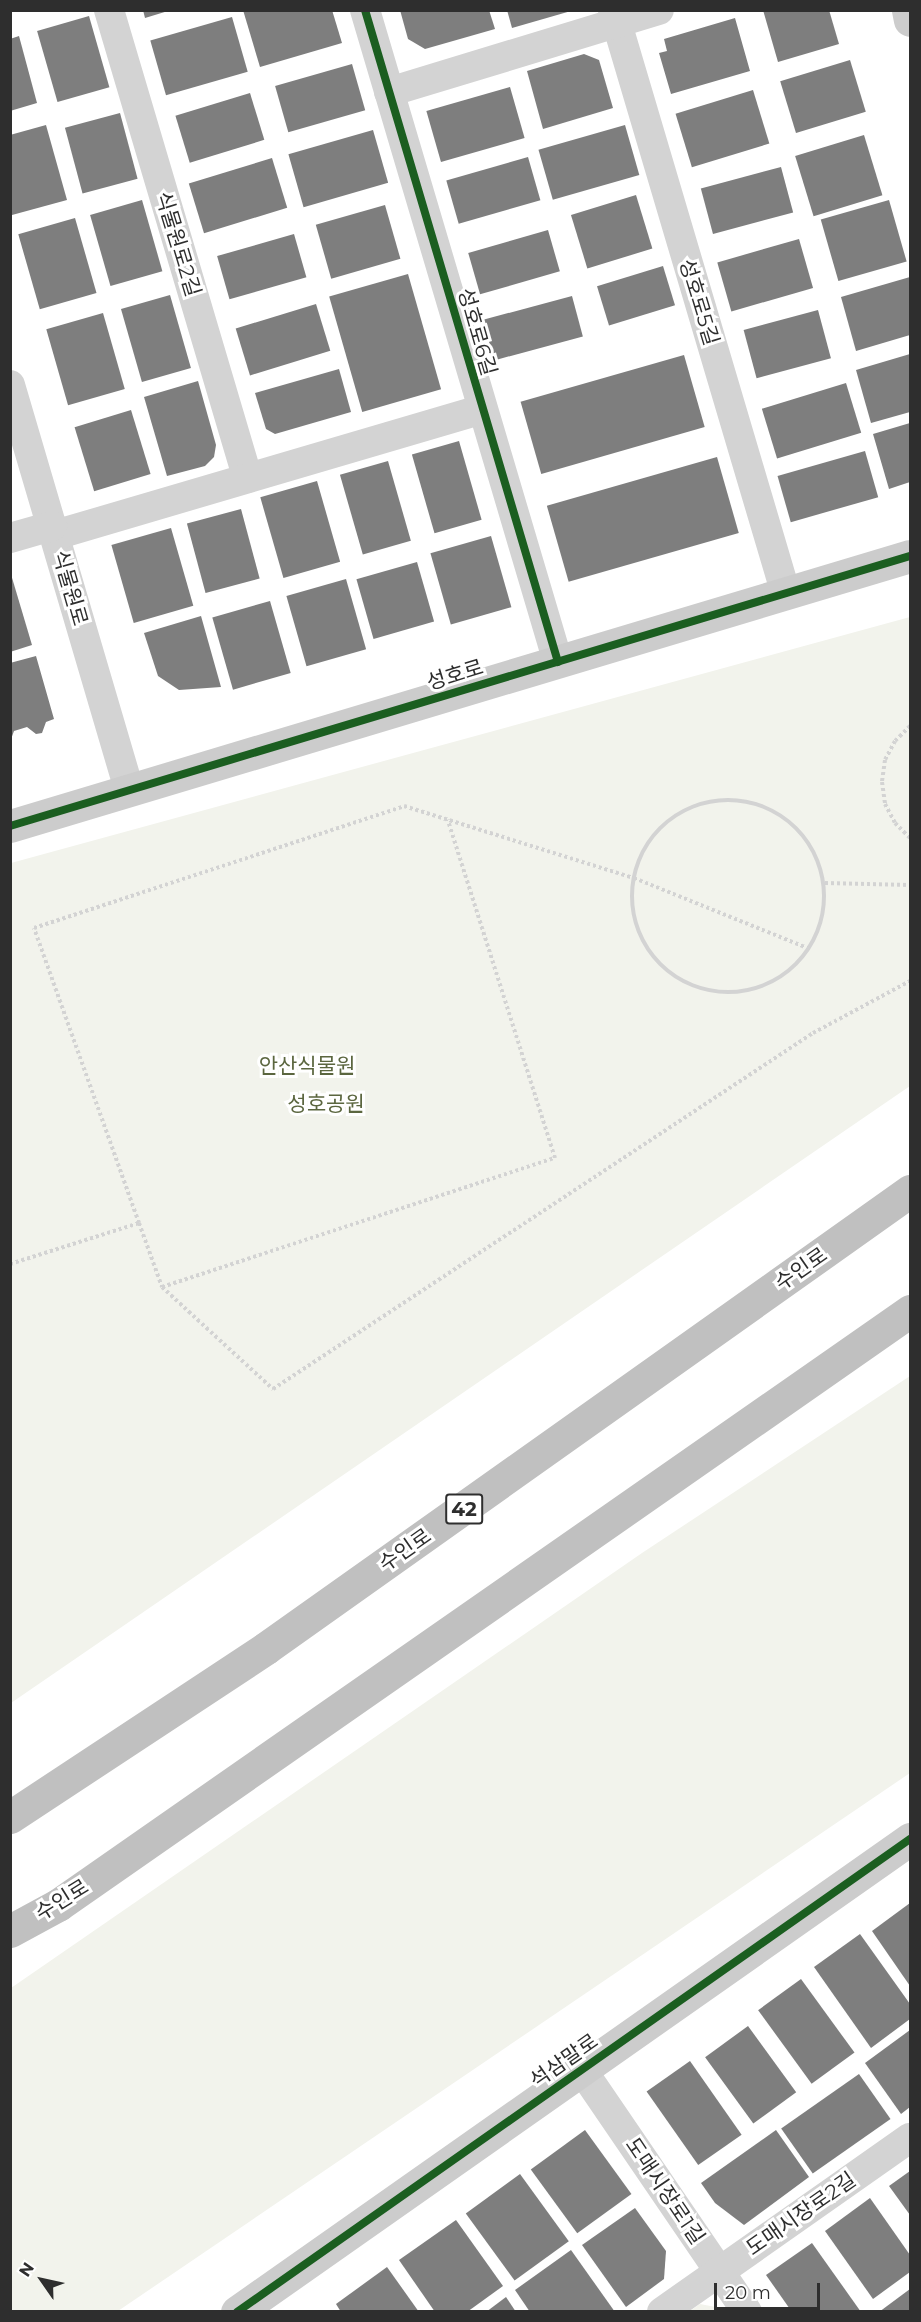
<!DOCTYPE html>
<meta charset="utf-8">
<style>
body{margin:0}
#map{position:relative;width:921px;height:2322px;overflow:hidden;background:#fff;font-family:Montserrat,"Noto Sans KR",sans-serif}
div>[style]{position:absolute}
.green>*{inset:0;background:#f2f3ec}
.building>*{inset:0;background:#7e7e7e;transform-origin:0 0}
.path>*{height:4px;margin-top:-2px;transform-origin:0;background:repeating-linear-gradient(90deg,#d3d3d3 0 3px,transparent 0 6px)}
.path>.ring{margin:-2px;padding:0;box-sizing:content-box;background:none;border:4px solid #d3d3d3;border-radius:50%}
.street>*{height:30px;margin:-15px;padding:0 15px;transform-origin:15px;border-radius:15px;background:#d3d3d3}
.secondary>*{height:33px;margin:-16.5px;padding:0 16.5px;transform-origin:16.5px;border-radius:16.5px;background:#ccc}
.highway>*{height:33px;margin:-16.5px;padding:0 16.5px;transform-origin:16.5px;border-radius:16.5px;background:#c0c0c0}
.cycleway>*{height:8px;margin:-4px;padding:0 4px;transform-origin:4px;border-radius:4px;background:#1b5e20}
span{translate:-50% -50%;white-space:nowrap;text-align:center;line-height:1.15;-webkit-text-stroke:6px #fff;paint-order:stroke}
.shield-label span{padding:2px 4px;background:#fff;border:2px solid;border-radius:4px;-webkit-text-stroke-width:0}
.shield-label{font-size:20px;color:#2e2e2e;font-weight:700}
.street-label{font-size:21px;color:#2e2e2e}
.park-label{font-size:21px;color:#5b663f}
.frame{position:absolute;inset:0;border:12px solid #2e2e2e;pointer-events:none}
.north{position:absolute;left:12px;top:2250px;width:60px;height:60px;-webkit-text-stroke:4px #fff;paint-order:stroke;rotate:304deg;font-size:16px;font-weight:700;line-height:24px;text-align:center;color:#2e2e2e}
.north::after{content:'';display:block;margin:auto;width:21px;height:27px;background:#2e2e2e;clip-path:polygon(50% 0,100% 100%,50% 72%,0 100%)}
.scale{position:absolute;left:714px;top:2283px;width:106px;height:27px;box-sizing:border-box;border:3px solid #2e2e2e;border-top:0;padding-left:8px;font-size:18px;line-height:21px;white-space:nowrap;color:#2e2e2e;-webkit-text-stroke:4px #fff;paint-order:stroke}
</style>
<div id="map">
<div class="green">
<div style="clip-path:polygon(910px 617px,910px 1086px,11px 1703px,11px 863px)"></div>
<div style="clip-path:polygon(910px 1376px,910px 1773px,118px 2311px,11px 2311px,11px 1988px,642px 1553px)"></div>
<div style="clip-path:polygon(700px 2304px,726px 2309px,728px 2311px,690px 2311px)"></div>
</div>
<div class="building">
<div style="clip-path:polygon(143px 10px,167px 10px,168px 11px,145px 18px)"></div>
<div style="clip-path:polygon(243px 10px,332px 10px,342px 43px,260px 67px)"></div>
<div style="clip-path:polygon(400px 10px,489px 10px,495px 29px,425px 49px,408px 39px)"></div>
<div style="clip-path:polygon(507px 10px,570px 10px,571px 11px,512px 28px)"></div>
<div style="clip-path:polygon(763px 10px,829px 10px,839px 44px,778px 62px)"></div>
<div style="left:89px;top:16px;width:74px;height:54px;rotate:74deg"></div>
<div style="left:232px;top:17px;width:57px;height:85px;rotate:74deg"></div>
<div style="clip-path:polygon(735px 18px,750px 71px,671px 94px,659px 53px,667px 51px,664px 39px)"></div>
<div style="clip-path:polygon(19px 36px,37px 103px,10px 111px,10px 39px)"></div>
<div style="clip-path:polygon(584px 54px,599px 60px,613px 108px,543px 129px,527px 71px)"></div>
<div style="left:850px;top:60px;width:54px;height:73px;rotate:73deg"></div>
<div style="left:352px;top:64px;width:48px;height:80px;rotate:74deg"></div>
<div style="left:510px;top:87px;width:53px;height:87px;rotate:74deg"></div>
<div style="left:753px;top:90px;width:56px;height:81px;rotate:73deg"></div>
<div style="left:250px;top:93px;width:49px;height:78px;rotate:73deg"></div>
<div style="left:120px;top:113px;width:68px;height:57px;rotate:75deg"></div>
<div style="clip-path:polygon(46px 125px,67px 200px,12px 215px,10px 135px)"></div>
<div style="left:625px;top:125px;width:52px;height:90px;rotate:74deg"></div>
<div style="left:373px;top:130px;width:55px;height:88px;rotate:74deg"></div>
<div style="left:864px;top:135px;width:63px;height:72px;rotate:73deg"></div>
<div style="left:528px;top:157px;width:45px;height:85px;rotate:74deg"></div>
<div style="left:272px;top:158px;width:52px;height:87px;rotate:73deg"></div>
<div style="left:781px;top:167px;width:47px;height:83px;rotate:75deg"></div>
<div style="left:636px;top:195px;width:56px;height:68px;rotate:73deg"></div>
<div style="left:142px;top:200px;width:74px;height:54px;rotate:74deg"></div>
<div style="left:889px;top:200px;width:64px;height:71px;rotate:74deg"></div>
<div style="left:385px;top:205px;width:56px;height:72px;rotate:74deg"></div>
<div style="left:75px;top:218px;width:78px;height:59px;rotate:74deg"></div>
<div style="left:548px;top:230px;width:43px;height:83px;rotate:74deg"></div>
<div style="left:294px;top:234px;width:45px;height:80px;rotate:74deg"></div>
<div style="left:799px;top:239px;width:51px;height:85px;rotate:74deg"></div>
<div style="left:663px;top:266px;width:41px;height:69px;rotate:73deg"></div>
<div style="left:408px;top:274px;width:120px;height:82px;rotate:74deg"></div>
<div style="clip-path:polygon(910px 277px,910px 335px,856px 351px,841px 297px)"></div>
<div style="left:170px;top:295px;width:76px;height:51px;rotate:74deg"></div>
<div style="left:572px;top:296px;width:42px;height:92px;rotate:75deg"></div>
<div style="left:316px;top:304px;width:49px;height:84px;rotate:73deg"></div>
<div style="left:818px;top:310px;width:50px;height:77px;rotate:75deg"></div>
<div style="left:103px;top:313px;width:79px;height:59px;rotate:74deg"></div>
<div style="clip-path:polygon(910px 354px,910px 412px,871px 423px,856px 370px)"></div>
<div style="left:684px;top:355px;width:75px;height:170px;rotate:74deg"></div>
<div style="clip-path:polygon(339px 369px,351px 412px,275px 434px,266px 429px,255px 393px)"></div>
<div style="clip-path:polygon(198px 381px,216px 445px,214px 457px,205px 466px,167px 476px,144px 397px)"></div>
<div style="left:846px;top:383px;width:52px;height:88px;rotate:73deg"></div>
<div style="left:131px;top:410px;width:67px;height:59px;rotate:73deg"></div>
<div style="clip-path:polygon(910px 423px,910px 482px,889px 489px,873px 434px)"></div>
<div style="left:459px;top:441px;width:82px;height:49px;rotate:74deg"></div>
<div style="left:865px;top:451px;width:48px;height:91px;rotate:74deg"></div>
<div style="left:717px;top:457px;width:79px;height:177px;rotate:74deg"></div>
<div style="left:388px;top:461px;width:83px;height:50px;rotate:74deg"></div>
<div style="left:317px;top:481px;width:84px;height:59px;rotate:74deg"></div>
<div style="left:241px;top:509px;width:72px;height:56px;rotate:75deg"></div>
<div style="left:171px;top:528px;width:81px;height:62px;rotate:74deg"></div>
<div style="left:491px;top:536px;width:74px;height:63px;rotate:74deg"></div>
<div style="left:417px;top:562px;width:62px;height:63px;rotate:74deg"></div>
<div style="clip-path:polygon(10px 571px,32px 645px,10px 652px)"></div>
<div style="left:346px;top:579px;width:73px;height:62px;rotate:74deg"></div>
<div style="left:270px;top:601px;width:75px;height:60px;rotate:74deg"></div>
<div style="clip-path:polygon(201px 616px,221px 687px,179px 690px,158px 676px,144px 633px)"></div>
<div style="clip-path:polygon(36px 656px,54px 719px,46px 722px,42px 733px,36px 734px,27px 727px,14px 731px,10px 742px,10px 663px)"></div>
<div style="clip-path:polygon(910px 1903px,910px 1986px,872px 1931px)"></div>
<div style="clip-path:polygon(860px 1934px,910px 2004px,910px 2019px,871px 2048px,814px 1967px)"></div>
<div style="left:801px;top:1979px;width:91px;height:53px;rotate:54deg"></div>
<div style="left:748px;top:2026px;width:82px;height:53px;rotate:54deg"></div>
<div style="clip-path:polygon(910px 2030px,910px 2107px,901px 2114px,865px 2063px)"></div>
<div style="left:690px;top:2061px;width:90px;height:53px;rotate:55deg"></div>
<div style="left:859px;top:2074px;width:55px;height:95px;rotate:55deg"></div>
<div style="left:585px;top:2130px;width:79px;height:67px;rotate:54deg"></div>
<div style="clip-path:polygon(776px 2130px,809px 2177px,744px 2225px,715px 2203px,701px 2183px)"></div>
<div style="clip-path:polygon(910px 2171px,910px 2215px,889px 2186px)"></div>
<div style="left:520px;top:2174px;width:83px;height:67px;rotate:54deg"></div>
<div style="clip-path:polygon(870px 2198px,910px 2255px,910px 2272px,873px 2299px,825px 2231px)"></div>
<div style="clip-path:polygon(635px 2208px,666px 2251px,664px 2279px,626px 2307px,582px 2245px)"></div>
<div style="clip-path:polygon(456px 2220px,503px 2286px,467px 2312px,435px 2312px,399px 2260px)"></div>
<div style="clip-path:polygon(812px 2243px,861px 2312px,792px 2312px,766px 2275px)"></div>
<div style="clip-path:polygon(571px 2250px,615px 2312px,530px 2312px,515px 2290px)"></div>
<div style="clip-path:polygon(387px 2267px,419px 2312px,341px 2312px,336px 2304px)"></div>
<div style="clip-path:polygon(910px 2289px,910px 2312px,879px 2312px)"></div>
<div style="clip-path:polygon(506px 2297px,516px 2312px,486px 2312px)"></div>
</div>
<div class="path">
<div style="left:910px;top:726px;width:21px;rotate:135deg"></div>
<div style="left:895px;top:741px;width:21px;rotate:118deg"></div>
<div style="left:885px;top:760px;width:22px;rotate:98deg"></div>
<div style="left:882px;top:782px;width:22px;rotate:82deg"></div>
<div style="left:885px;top:804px;width:21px;rotate:62deg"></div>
<div style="left:895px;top:823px;width:21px;rotate:45deg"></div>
<div class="ring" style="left:632px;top:800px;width:188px;height:188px"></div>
<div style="left:825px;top:883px;width:85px;rotate:1.3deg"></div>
<div style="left:139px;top:1223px;width:68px;rotate:70.2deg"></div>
<div style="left:162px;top:1287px;width:414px;rotate:-18.2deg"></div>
<div style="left:555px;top:1158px;width:355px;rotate:-107.6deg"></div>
<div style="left:10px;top:1264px;width:135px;rotate:-17.6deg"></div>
<div style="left:139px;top:1223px;width:313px;rotate:-109.6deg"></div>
<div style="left:34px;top:928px;width:390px;rotate:-18.2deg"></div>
<div style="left:404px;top:806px;width:241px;rotate:17.4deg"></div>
<div style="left:634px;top:878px;width:190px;rotate:22deg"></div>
<div style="left:162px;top:1287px;width:151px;rotate:42.6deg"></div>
<div style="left:273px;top:1389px;width:647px;rotate:-33.4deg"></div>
<div style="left:813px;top:1033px;width:110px;rotate:-28.2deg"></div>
</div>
<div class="street">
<div style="left:109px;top:10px;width:488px;rotate:73.5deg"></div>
<div style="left:365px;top:10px;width:680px;rotate:73.51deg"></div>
<div style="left:613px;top:10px;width:609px;rotate:73.5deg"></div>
<div style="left:389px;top:92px;width:282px;rotate:-16.9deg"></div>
<div style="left:10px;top:385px;width:422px;rotate:73.6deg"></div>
<div style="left:55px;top:535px;width:444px;rotate:-16.4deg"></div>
<div style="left:10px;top:538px;width:44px;rotate:-15.9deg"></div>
<div style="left:582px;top:2070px;width:293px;rotate:55.7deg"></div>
<div style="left:662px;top:2312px;width:303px;rotate:-35.1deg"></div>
</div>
<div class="secondary">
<div style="left:908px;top:10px;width:10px;rotate:79deg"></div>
<div style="left:10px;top:826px;width:940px;rotate:-16.7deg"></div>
<div style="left:237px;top:2312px;width:823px;rotate:-35.1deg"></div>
</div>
<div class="highway">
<div style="left:10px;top:1817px;width:307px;rotate:-33.4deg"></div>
<div style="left:266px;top:1648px;width:790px;rotate:-35.36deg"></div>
<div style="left:10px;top:1931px;width:55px;rotate:-28.4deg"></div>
<div style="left:58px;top:1905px;width:1039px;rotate:-34.88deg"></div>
</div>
<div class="cycleway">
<div style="left:365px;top:10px;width:680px;rotate:73.51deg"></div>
<div style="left:10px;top:826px;width:940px;rotate:-16.7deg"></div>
<div style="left:237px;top:2312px;width:823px;rotate:-35.1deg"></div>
</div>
<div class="shield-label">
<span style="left:464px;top:1509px">42</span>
</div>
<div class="street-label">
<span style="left:178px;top:244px;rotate:73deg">식물원로2길</span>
<span style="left:699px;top:302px;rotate:73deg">성호로5길</span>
<span style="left:477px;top:332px;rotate:74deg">성호로6길</span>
<span style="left:70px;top:588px;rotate:74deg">식물원로</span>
<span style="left:455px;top:675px;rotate:-17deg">성호로</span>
<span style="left:801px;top:1269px;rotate:-35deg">수인로</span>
<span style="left:405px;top:1550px;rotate:-35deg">수인로</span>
<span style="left:62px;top:1900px;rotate:-32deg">수인로</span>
<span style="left:564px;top:2061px;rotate:-35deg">석삼말로</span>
<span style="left:665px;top:2191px;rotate:56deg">도매시장로1길</span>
<span style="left:801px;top:2214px;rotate:-35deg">도매시장로2길</span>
</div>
<div class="park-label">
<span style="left:307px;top:1066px">안산식물원</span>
<span style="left:326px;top:1104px">성호공원</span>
</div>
<div class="frame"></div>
<div class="north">N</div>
<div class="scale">20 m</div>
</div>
